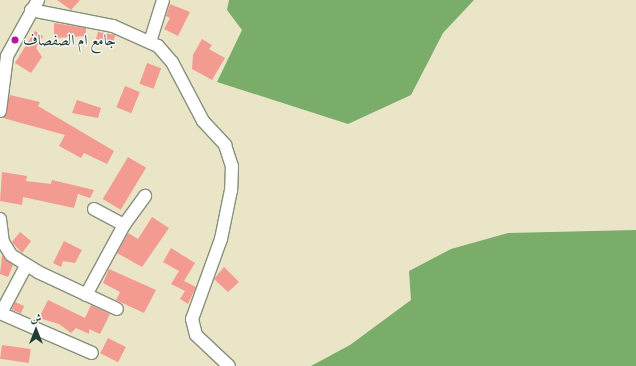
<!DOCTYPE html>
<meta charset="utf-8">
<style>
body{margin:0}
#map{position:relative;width:636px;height:366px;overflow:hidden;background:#ebe5c8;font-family:"EB Garamond",Amiri,serif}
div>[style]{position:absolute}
.forest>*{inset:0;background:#79ad69}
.building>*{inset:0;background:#f39a91;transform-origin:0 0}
.roads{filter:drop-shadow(1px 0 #85917e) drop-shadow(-1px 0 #85917e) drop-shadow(0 1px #85917e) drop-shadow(0 -1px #85917e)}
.street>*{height:12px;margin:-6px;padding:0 6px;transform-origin:6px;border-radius:6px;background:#fff}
.dots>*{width:11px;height:11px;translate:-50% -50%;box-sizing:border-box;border:2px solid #f6f6f2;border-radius:50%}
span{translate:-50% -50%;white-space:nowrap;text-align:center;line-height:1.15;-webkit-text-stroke:3px #f6f6f2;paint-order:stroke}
.poi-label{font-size:15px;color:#1f3d34}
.left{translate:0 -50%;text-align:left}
.north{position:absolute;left:16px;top:310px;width:40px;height:40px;-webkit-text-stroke:3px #f6f6f2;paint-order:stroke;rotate:0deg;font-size:11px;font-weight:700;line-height:16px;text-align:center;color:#1f3d34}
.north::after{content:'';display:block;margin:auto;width:14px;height:18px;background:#1f3d34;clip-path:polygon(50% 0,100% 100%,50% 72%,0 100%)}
</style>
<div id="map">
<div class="forest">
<div style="clip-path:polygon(229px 0,474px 0,443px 33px,411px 95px,348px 124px,217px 82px,242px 30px,227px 10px)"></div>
<div style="clip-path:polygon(636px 230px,636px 366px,311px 366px,350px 345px,411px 300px,409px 271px,451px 249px,508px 233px)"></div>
</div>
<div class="building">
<div style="clip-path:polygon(57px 0,80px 0,71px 10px)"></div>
<div style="clip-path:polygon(170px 4px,190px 12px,178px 36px,164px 29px,170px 18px,166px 16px)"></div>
<div style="clip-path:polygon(54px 23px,86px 28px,86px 36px,54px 38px)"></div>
<div style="clip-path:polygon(35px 31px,43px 36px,36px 48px,42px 57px,31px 73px,15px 63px)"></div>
<div style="clip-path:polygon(98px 32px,115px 35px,113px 44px,96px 39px)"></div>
<div style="clip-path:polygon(202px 39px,212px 45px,209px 49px,225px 58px,212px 80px,192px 69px,193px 55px)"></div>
<div style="left:147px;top:63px;width:15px;height:22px;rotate:20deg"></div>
<div style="left:125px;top:86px;width:16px;height:23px;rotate:22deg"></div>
<div style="clip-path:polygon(10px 95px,40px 102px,38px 106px,114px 151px,107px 164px,84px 153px,81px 158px,59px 146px,65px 135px,3px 118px)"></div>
<div style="clip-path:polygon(77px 100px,101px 108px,98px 118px,72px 113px)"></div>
<div style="left:128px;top:157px;width:21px;height:49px;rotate:31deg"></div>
<div style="clip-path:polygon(2px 172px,27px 176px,26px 181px,51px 184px,52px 180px,94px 190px,90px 198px,78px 194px,74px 208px,23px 197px,22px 205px,0 201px)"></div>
<div style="clip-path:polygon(152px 217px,169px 228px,142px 267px,117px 253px,128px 233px,138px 239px)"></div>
<div style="clip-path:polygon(20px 232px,31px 241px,22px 253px,12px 242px)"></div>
<div style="clip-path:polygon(64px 241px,82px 250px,75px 263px,63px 261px,61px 267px,53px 263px)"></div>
<div style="clip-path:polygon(171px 248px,195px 263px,184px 281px,196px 287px,188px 304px,180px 299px,185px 291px,171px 284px,179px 271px,163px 262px)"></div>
<div style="clip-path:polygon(2px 255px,13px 265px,8px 277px,0 274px)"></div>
<div style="clip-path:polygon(224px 267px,239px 282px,228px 292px,214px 279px)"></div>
<div style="clip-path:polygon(109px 269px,156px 290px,144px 313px,116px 300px,120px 292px,103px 283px)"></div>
<div style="clip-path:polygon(48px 300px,85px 318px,91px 305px,110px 314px,100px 334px,89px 329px,89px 334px,76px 328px,71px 333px,59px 324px,39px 318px)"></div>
<div style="left:15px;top:302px;width:10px;height:8px;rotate:24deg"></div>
<div style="left:108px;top:338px;width:20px;height:17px;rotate:27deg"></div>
<div style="left:2px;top:345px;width:29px;height:14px;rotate:8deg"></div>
</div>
<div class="roads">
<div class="street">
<div style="left:31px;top:10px;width:84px;rotate:11deg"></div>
<div style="left:113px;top:26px;width:49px;rotate:24deg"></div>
<div style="left:158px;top:46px;width:21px;rotate:49deg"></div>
<div style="left:172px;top:62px;width:67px;rotate:62.3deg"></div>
<div style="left:203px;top:121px;width:33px;rotate:47deg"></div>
<div style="left:225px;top:145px;width:22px;rotate:72deg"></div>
<div style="left:232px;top:166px;width:24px;rotate:92deg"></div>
<div style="left:231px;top:190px;width:50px;rotate:101.5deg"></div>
<div style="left:221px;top:239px;width:85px;rotate:109.9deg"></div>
<div style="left:192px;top:319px;width:16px;rotate:76deg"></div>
<div style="left:196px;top:335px;width:45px;rotate:43.2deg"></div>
<div style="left:150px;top:42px;width:44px;rotate:-72.8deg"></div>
<div style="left:0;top:111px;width:55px;rotate:-82.7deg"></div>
<div style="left:7px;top:56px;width:64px;rotate:-61deg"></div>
<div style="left:94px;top:209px;width:34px;rotate:28deg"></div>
<div style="left:0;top:219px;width:23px;rotate:83deg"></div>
<div style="left:3px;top:242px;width:15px;rotate:58deg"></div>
<div style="left:11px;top:255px;width:32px;rotate:32deg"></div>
<div style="left:38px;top:272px;width:87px;rotate:25.1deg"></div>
<div style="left:86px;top:295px;width:80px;rotate:-61.5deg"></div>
<div style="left:124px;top:225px;width:36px;rotate:-54deg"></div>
<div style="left:0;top:313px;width:100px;rotate:23.5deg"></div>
<div style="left:1px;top:313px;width:53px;rotate:-62deg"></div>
</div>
</div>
<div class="dots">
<div style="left:15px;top:40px;background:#b5179e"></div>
</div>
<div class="poi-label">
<span class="left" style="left:23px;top:40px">جامع ام الصفصاف</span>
</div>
<div class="north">ش</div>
</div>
